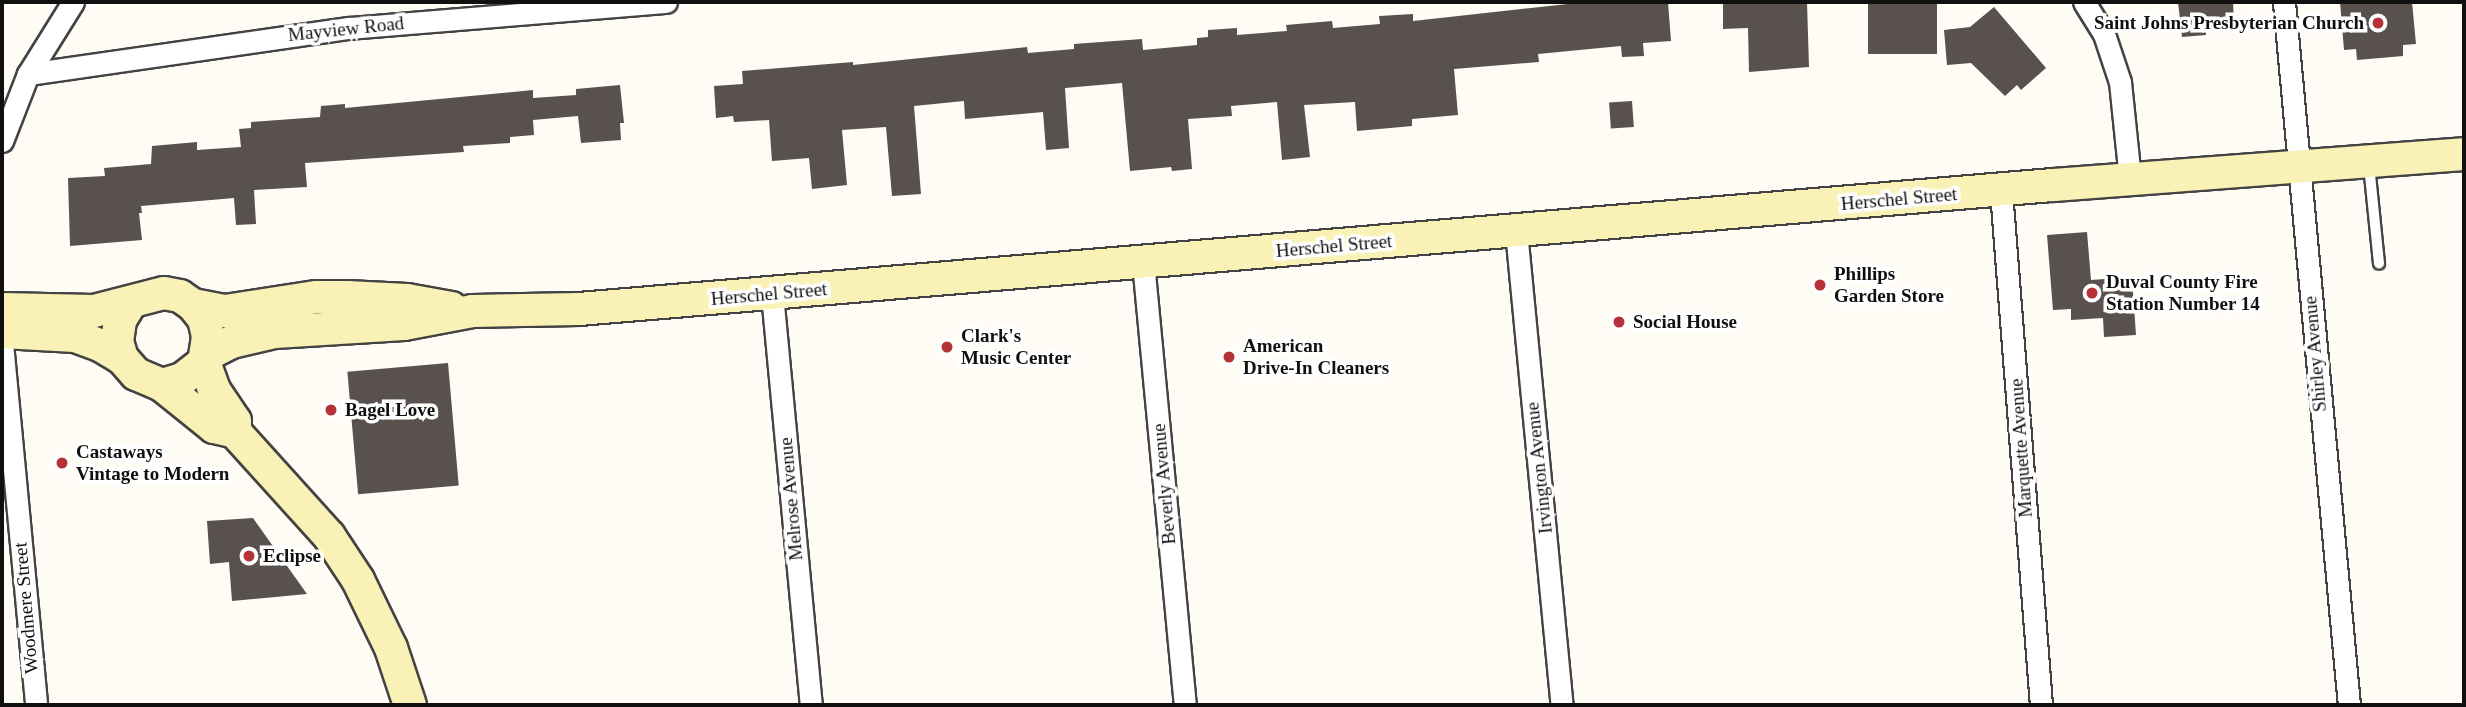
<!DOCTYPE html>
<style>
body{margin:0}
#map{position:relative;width:2466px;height:707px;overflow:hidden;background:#fefcf4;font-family:"Times New Roman",serif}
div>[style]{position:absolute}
.building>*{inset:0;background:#58514d;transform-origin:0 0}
.roads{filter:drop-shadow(2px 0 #434343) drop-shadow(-2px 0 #434343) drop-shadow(0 2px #434343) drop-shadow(0 -2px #434343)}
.lane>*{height:10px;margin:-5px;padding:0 5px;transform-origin:5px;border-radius:5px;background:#fff}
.street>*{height:21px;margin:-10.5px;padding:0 10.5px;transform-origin:10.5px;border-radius:10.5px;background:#fff}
.secondary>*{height:32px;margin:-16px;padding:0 16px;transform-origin:16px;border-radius:16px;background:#f9f1b5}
.dots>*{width:19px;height:19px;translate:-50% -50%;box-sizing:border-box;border:4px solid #fff;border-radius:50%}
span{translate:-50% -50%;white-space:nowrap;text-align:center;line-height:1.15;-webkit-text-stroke:7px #fff;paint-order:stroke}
.poi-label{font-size:19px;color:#101010;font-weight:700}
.right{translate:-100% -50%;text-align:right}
.left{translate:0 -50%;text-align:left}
.street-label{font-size:19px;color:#101010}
.frame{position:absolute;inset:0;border:4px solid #101010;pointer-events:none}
</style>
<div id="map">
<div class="building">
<div style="clip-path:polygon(1586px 2px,1668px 2px,1671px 41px,1643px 43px,1644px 56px,1622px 57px,1621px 46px,1538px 54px,1539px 62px,1454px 69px,1458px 115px,1412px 119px,1412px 126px,1357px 131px,1355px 102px,1304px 105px,1310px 157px,1282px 160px,1277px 102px,1231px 106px,1232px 116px,1188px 119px,1192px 169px,1172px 171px,1171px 167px,1130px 171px,1122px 83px,1065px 88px,1069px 148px,1046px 150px,1043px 112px,965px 119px,964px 101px,914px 106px,921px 194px,892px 196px,886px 127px,842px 130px,847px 185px,812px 189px,809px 158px,772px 161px,769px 120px,734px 122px,733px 116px,716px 118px,714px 86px,743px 84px,742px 71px,853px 62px,853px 65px,1027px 47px,1028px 53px,1074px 49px,1074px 44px,1142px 39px,1143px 50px,1197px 45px,1197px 38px,1208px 37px,1208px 30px,1237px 28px,1237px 35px,1287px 31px,1286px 25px,1332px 21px,1333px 28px,1380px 24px,1379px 16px,1413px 14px,1413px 21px)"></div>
<div style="clip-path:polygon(1723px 2px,1807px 2px,1809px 67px,1749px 72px,1748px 28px,1723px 29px)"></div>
<div style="left:1868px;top:2px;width:69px;height:52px"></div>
<div style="clip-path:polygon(2178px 2px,2233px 2px,2234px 21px,2205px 24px,2206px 35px,2182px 37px)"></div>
<div style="clip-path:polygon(2340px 2px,2412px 2px,2416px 44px,2403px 45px,2403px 56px,2357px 60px,2356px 49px,2344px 50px)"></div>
<div style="clip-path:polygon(1994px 7px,2046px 68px,2021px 90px,2017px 85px,2005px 96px,1971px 63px,1947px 65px,1944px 30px,1970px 27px)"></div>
<div style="clip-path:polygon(620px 85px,624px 123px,620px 123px,621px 140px,581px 143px,578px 116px,533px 120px,534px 135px,510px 137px,510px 143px,463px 146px,464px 152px,305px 163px,307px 187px,254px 190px,256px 224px,236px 225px,234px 198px,141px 206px,142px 213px,139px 213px,142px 240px,70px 246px,68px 178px,105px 176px,104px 168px,151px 164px,152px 146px,197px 142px,197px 150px,241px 147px,239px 129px,251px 128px,251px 122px,320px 117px,321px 106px,345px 104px,345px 108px,533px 90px,533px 98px,576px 95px,576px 89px)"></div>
<div style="left:1632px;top:101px;width:26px;height:23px;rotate:86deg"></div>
<div style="clip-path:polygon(2087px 232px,2091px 280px,2132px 277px,2136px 335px,2104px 337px,2103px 318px,2071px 320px,2071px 309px,2053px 310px,2047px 235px)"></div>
<div style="left:448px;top:363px;width:123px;height:101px;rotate:85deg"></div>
<div style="clip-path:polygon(253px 518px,307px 594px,232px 601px,229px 562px,210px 564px,207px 521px)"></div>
</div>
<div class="roads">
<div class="lane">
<div style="left:2369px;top:165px;width:99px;rotate:84.2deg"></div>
</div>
<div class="street">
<div style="left:2084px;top:2px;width:38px;rotate:58deg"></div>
<div style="left:2104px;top:34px;width:51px;rotate:71.6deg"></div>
<div style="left:2120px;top:82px;width:98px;rotate:84.1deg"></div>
<div style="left:2284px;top:2px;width:706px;rotate:84.72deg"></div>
<div style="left:28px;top:74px;width:324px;rotate:-8.2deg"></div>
<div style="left:349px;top:28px;width:318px;rotate:-4.7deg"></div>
<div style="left:2px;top:141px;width:72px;rotate:-68.8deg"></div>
<div style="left:28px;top:74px;width:85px;rotate:-58deg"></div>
<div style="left:2001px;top:191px;width:516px;rotate:85.55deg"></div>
<div style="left:1516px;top:231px;width:476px;rotate:84.5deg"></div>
<div style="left:1143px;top:262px;width:445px;rotate:84.6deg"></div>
<div style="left:772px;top:294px;width:413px;rotate:84.6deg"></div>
<div style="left:2px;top:343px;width:364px;rotate:84.6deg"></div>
</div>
<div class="secondary">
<div style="left:193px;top:305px;width:33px;rotate:11deg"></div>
<div style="left:225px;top:311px;width:93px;rotate:-8.7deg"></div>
<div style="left:317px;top:297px;width:30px"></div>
<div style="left:347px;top:297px;width:60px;rotate:2.9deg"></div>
<div style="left:407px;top:300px;width:45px;rotate:10.3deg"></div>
<div style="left:2px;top:309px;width:92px;rotate:1.2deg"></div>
<div style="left:94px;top:311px;width:72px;rotate:-14.4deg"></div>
<div style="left:164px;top:293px;width:16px;rotate:11deg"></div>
<div style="left:180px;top:296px;width:16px;rotate:35deg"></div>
<div style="left:193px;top:305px;width:18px;rotate:52deg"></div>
<div style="left:204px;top:319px;width:18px;rotate:77deg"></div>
<div style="left:208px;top:337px;width:25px;rotate:99deg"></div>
<div style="left:204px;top:362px;width:28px;rotate:142deg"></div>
<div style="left:182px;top:379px;width:21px;rotate:163deg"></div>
<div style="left:162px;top:385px;width:28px;rotate:-157deg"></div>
<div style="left:136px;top:374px;width:21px;rotate:-131deg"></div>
<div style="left:122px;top:358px;width:17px;rotate:-107deg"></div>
<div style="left:117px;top:342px;width:22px;rotate:-82deg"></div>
<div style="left:120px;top:320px;width:19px;rotate:-58deg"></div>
<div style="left:2px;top:332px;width:73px;rotate:3.1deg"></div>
<div style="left:75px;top:336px;width:27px;rotate:20deg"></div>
<div style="left:100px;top:345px;width:26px;rotate:31deg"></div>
<div style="left:208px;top:354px;width:27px;rotate:-27deg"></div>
<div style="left:232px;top:342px;width:44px;rotate:-13.1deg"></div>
<div style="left:275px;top:332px;width:129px;rotate:-3.5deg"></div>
<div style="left:404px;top:324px;width:70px;rotate:-10.7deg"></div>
<div style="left:473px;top:311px;width:106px;rotate:-1.1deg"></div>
<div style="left:579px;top:309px;width:1479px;rotate:-4.81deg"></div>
<div style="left:2053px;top:185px;width:412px;rotate:-4.3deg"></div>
<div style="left:204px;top:362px;width:30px;rotate:70deg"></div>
<div style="left:214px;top:390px;width:37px;rotate:56deg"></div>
<div style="left:235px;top:421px;width:11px;rotate:90deg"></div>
<div style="left:162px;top:385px;width:67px;rotate:38.9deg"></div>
<div style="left:214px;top:427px;width:22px;rotate:13deg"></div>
<div style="left:235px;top:432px;width:140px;rotate:47.9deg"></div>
<div style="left:329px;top:536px;width:53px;rotate:56.6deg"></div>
<div style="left:358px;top:580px;width:76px;rotate:64.1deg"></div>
<div style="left:391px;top:648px;width:60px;rotate:71.6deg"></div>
</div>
</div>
<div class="dots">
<div style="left:2378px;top:23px;background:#b73139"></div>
<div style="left:1820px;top:285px;background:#b73139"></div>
<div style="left:2092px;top:293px;background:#b73139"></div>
<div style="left:1619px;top:322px;background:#b73139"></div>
<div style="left:947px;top:347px;background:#b73139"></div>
<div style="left:1229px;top:357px;background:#b73139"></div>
<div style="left:331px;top:410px;background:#b73139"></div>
<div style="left:62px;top:463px;background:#b73139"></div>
<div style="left:249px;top:556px;background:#b73139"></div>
</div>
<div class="poi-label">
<span class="right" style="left:2364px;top:23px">Saint Johns Presbyterian Church</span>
<span class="left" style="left:1834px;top:285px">Phillips<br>Garden Store</span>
<span class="left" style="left:2106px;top:293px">Duval County Fire<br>Station Number 14</span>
<span class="left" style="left:1633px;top:322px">Social House</span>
<span class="left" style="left:961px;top:347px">Clark's<br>Music Center</span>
<span class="left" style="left:1243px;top:357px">American<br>Drive-In Cleaners</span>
<span class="left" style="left:345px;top:410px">Bagel Love</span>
<span class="left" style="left:76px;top:463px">Castaways<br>Vintage to Modern</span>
<span class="left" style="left:263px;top:556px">Eclipse</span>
</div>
<div class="street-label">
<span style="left:346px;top:29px;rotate:-6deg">Mayview Road</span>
<span style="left:1899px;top:199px;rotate:-5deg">Herschel Street</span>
<span style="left:1334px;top:246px;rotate:-5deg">Herschel Street</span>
<span style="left:769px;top:294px;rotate:-5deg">Herschel Street</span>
<span style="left:2315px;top:354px;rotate:-95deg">Shirley Avenue</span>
<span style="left:2021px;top:448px;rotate:-94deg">Marquette Avenue</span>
<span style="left:1539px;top:468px;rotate:-96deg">Irvington Avenue</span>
<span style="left:1164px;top:484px;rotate:-95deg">Beverly Avenue</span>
<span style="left:791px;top:499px;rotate:-95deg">Melrose Avenue</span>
<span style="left:26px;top:608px;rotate:-95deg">Woodmere Street</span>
</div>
<div class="frame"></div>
</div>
